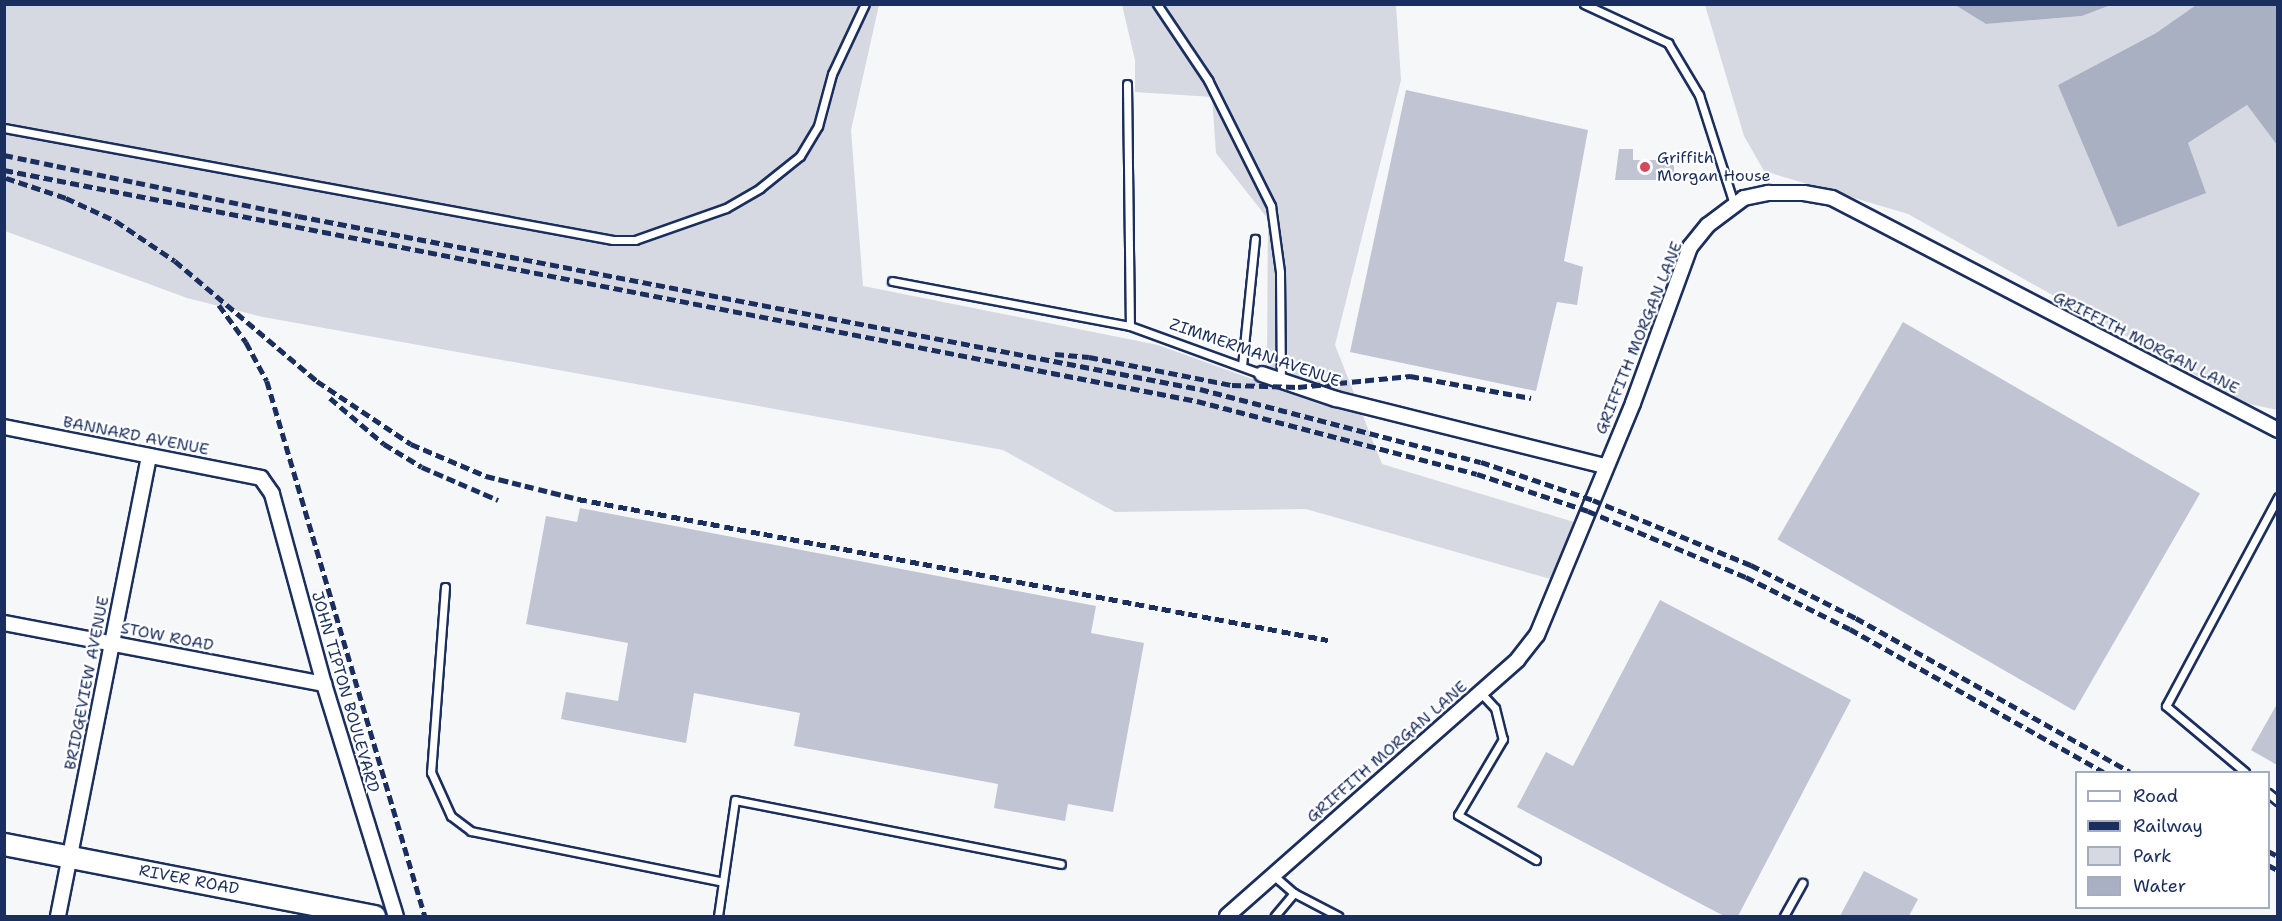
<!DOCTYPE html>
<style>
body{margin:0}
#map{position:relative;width:2282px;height:921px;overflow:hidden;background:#f6f7f9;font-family:"Shantell Sans",sans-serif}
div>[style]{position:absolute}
.green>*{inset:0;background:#d6d9e2}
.water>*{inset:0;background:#a9b0c1}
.building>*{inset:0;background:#c0c4d3;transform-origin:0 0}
.roads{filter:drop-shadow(2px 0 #1b2f5e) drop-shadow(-2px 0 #1b2f5e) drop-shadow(0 2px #1b2f5e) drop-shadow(0 -2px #1b2f5e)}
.lane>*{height:7px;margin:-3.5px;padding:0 3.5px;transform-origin:3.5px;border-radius:3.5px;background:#fff}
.street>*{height:14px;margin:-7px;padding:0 7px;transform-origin:7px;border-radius:7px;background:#fff}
.primary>*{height:21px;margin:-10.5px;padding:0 10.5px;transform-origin:10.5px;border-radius:10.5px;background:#fff}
.rail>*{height:4.5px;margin-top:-2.25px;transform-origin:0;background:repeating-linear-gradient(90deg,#1b2f5e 0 9px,transparent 0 13.5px)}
.dots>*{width:16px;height:16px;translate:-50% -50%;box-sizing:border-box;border:3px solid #fff;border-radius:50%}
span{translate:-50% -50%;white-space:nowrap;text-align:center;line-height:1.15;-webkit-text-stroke:4.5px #fff;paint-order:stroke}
.poi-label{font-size:16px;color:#1b2f5e}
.left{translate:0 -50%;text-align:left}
.street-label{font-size:16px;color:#1b2f5e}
.frame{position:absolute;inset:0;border:6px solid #1b2f5e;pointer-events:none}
.legend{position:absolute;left:2075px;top:771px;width:195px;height:138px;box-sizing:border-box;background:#fff;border:2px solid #a4acbf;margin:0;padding:8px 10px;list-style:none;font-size:18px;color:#1b2f5e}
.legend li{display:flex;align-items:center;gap:12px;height:30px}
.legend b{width:30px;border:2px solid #a4acbf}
</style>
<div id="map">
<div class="green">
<div style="clip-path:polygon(5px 5px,879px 5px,851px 130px,863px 286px,1158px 345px,1252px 379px,1262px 374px,1267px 359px,1268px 219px,1216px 153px,1212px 97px,1135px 92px,1135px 60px,1122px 5px,1396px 5px,1401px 80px,1335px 345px,1382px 464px,1584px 525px,1561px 582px,1306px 509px,1115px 512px,1003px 450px,263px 317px,187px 298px,5px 231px)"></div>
<div style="clip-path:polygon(1705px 5px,1955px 5px,1986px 24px,2082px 16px,2111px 5px,2196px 5px,2156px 33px,2058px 85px,2188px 143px,2247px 105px,2277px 145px,2277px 410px,2245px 403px,1908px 214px,1764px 171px,1744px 136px)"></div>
</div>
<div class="water">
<div style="clip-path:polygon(1955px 5px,2111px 5px,2082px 16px,1986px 24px)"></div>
<div style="clip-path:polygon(2196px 5px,2277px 5px,2277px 145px,2247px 105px,2188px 143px,2206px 193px,2118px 227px,2058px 85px,2156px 33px)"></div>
</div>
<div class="building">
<div style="clip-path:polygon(1406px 90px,1588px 130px,1564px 261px,1583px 267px,1577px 305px,1557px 302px,1536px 391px,1350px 352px)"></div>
<div style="clip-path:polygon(1619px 149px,1633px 149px,1633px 160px,1674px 160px,1674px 175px,1670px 175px,1670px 180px,1615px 180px)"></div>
<div style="left:1903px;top:322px;width:343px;height:251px;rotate:30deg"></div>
<div style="clip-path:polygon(580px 508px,1096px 606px,1091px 633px,1144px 643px,1113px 812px,1068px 804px,1065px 821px,994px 808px,998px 784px,794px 746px,800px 713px,694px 693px,686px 743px,561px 719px,566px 692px,618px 701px,628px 643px,526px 624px,546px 516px,577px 522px)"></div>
<div style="clip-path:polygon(1660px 600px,1851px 700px,1738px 916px,1724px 916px,1517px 807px,1546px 752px,1573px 766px)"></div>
<div style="clip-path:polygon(2277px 704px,2277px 765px,2251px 750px)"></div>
<div style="clip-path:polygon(1864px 871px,1918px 899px,1909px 916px,1840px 916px)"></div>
</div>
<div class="roads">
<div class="lane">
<div style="left:1157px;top:4px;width:92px;rotate:56.1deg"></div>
<div style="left:1208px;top:80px;width:141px;rotate:63.4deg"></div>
<div style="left:1271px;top:206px;width:67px;rotate:82.2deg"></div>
<div style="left:1280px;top:272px;width:109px;rotate:89.5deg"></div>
<div style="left:1584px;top:4px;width:93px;rotate:24.9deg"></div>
<div style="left:1668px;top:43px;width:61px;rotate:59.2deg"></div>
<div style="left:1699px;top:95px;width:114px;rotate:72.2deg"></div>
<div style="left:1127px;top:84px;width:242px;rotate:89.3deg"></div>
<div style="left:4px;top:128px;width:619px;rotate:10.42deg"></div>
<div style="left:613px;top:240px;width:22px"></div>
<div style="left:635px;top:240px;width:96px;rotate:-19.4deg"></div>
<div style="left:726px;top:208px;width:39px;rotate:-30deg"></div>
<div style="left:760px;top:188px;width:51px;rotate:-38.7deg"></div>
<div style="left:800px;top:156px;width:35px;rotate:-59deg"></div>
<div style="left:818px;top:126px;width:54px;rotate:-74.9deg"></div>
<div style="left:832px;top:74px;width:77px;rotate:-64.8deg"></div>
<div style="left:892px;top:281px;width:242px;rotate:10.7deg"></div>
<div style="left:1130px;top:326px;width:140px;rotate:20deg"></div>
<div style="left:1242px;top:366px;width:128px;rotate:-84.2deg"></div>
<div style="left:445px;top:587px;width:186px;rotate:94.3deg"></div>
<div style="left:431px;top:772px;width:48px;rotate:65.6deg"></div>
<div style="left:451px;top:816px;width:25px;rotate:37deg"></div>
<div style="left:471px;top:831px;width:257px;rotate:11.4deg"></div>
<div style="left:1480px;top:692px;width:22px;rotate:47deg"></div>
<div style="left:1495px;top:708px;width:32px;rotate:76deg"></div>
<div style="left:1503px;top:739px;width:88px;rotate:120.6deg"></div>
<div style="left:1458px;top:815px;width:90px;rotate:30deg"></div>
<div style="left:2245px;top:772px;width:103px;rotate:-140.1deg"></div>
<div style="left:2166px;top:706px;width:237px;rotate:-61.8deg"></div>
<div style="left:2268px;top:793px;width:13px;rotate:39deg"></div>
<div style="left:1273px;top:875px;width:28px;rotate:41deg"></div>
<div style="left:1294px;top:893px;width:30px;rotate:130deg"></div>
<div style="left:1294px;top:893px;width:50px;rotate:27.6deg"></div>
<div style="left:718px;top:916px;width:117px;rotate:-81.7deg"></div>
<div style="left:735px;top:800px;width:332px;rotate:11.1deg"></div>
<div style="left:1784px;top:916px;width:38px;rotate:-61deg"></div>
</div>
<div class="street">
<div style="left:1262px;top:374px;width:78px;rotate:18.7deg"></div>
<div style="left:1336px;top:399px;width:277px;rotate:14deg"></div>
<div style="left:4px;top:427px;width:262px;rotate:11.2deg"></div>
<div style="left:261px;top:478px;width:19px;rotate:55deg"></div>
<div style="left:272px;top:494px;width:197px;rotate:74.7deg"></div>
<div style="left:324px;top:684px;width:243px;rotate:72.8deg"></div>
<div style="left:4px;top:623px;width:326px;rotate:10.8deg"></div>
<div style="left:58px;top:916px;width:469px;rotate:-78.8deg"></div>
<div style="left:1227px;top:916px;width:388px;rotate:-41.4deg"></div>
<div style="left:1518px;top:659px;width:31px;rotate:-52deg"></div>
<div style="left:1537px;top:635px;width:251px;rotate:-67.5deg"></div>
<div style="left:1633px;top:403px;width:166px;rotate:-69.9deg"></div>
<div style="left:1690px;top:247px;width:28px;rotate:-51deg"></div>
<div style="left:1708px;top:225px;width:45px;rotate:-36.9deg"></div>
<div style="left:1744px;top:198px;width:25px;rotate:-12deg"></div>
<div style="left:1768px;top:193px;width:36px"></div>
<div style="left:1804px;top:193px;width:28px;rotate:10deg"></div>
<div style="left:1832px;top:198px;width:503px;rotate:27.48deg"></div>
</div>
<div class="primary">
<div style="left:4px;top:844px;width:377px;rotate:11deg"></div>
</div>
</div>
<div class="rail">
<div style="left:4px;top:155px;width:300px;rotate:11.7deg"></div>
<div style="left:298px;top:216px;width:918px;rotate:10.86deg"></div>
<div style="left:1200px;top:389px;width:290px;rotate:14.6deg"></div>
<div style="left:1481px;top:462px;width:118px;rotate:18.7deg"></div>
<div style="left:1593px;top:500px;width:171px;rotate:22.4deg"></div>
<div style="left:1751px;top:565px;width:118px;rotate:26.8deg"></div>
<div style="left:1856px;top:618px;width:314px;rotate:29.3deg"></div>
<div style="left:4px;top:170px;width:1215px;rotate:10.96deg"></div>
<div style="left:1197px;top:401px;width:289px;rotate:14.6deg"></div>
<div style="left:1477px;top:474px;width:117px;rotate:18.4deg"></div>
<div style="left:1588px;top:511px;width:171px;rotate:22.7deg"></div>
<div style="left:1746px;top:577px;width:116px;rotate:26.6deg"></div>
<div style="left:1850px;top:629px;width:291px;rotate:29.4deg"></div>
<div style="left:6px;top:178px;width:63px;rotate:18.4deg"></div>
<div style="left:66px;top:198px;width:55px;rotate:24.7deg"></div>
<div style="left:116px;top:221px;width:71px;rotate:34.1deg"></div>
<div style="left:175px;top:261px;width:186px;rotate:40.2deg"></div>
<div style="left:317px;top:381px;width:113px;rotate:33.8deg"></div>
<div style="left:411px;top:444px;width:82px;rotate:23.1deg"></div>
<div style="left:486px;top:476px;width:95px;rotate:14deg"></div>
<div style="left:578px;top:499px;width:763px;rotate:10.65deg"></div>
<div style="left:219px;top:305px;width:46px;rotate:53.9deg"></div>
<div style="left:246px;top:342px;width:44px;rotate:61.7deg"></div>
<div style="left:267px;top:381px;width:558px;rotate:73.55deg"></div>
<div style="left:1055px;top:354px;width:34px;rotate:5deg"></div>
<div style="left:1089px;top:357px;width:146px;rotate:11.1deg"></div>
<div style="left:1232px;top:385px;width:66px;rotate:1.7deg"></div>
<div style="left:1298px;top:387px;width:113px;rotate:-5.6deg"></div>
<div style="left:1410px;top:376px;width:123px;rotate:10.3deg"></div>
<div style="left:330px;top:398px;width:71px;rotate:40.4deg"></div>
<div style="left:384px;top:444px;width:44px;rotate:31.2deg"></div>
<div style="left:422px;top:467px;width:83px;rotate:23.5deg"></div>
<div style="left:2268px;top:851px;width:11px;rotate:27deg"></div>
<div style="left:2268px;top:865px;width:11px;rotate:27deg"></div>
</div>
<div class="dots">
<div style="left:1645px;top:167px;background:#d1495b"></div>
</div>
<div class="poi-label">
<span class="left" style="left:1657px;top:167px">Griffith<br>Morgan House</span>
</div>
<div class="street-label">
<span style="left:1639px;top:338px;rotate:-68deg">GRIFFITH MORGAN LANE</span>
<span style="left:2146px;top:343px;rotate:27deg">GRIFFITH MORGAN LANE</span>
<span style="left:1255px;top:353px;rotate:19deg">ZIMMERMAN AVENUE</span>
<span style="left:136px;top:436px;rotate:11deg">BANNARD AVENUE</span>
<span style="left:167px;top:637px;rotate:11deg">STOW ROAD</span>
<span style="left:87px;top:683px;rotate:-79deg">BRIDGEVIEW AVENUE</span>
<span style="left:345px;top:692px;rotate:74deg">JOHN TIPTON BOULEVARD</span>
<span style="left:1387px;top:752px;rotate:-41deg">GRIFFITH MORGAN LANE</span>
<span style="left:189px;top:880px;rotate:11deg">RIVER ROAD</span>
</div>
<div class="frame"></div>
<ul class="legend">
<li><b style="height:8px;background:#fff"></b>Road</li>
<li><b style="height:8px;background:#1b2f5e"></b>Railway</li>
<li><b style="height:16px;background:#d6d9e2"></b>Park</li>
<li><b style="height:16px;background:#a9b0c1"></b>Water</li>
</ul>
</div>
